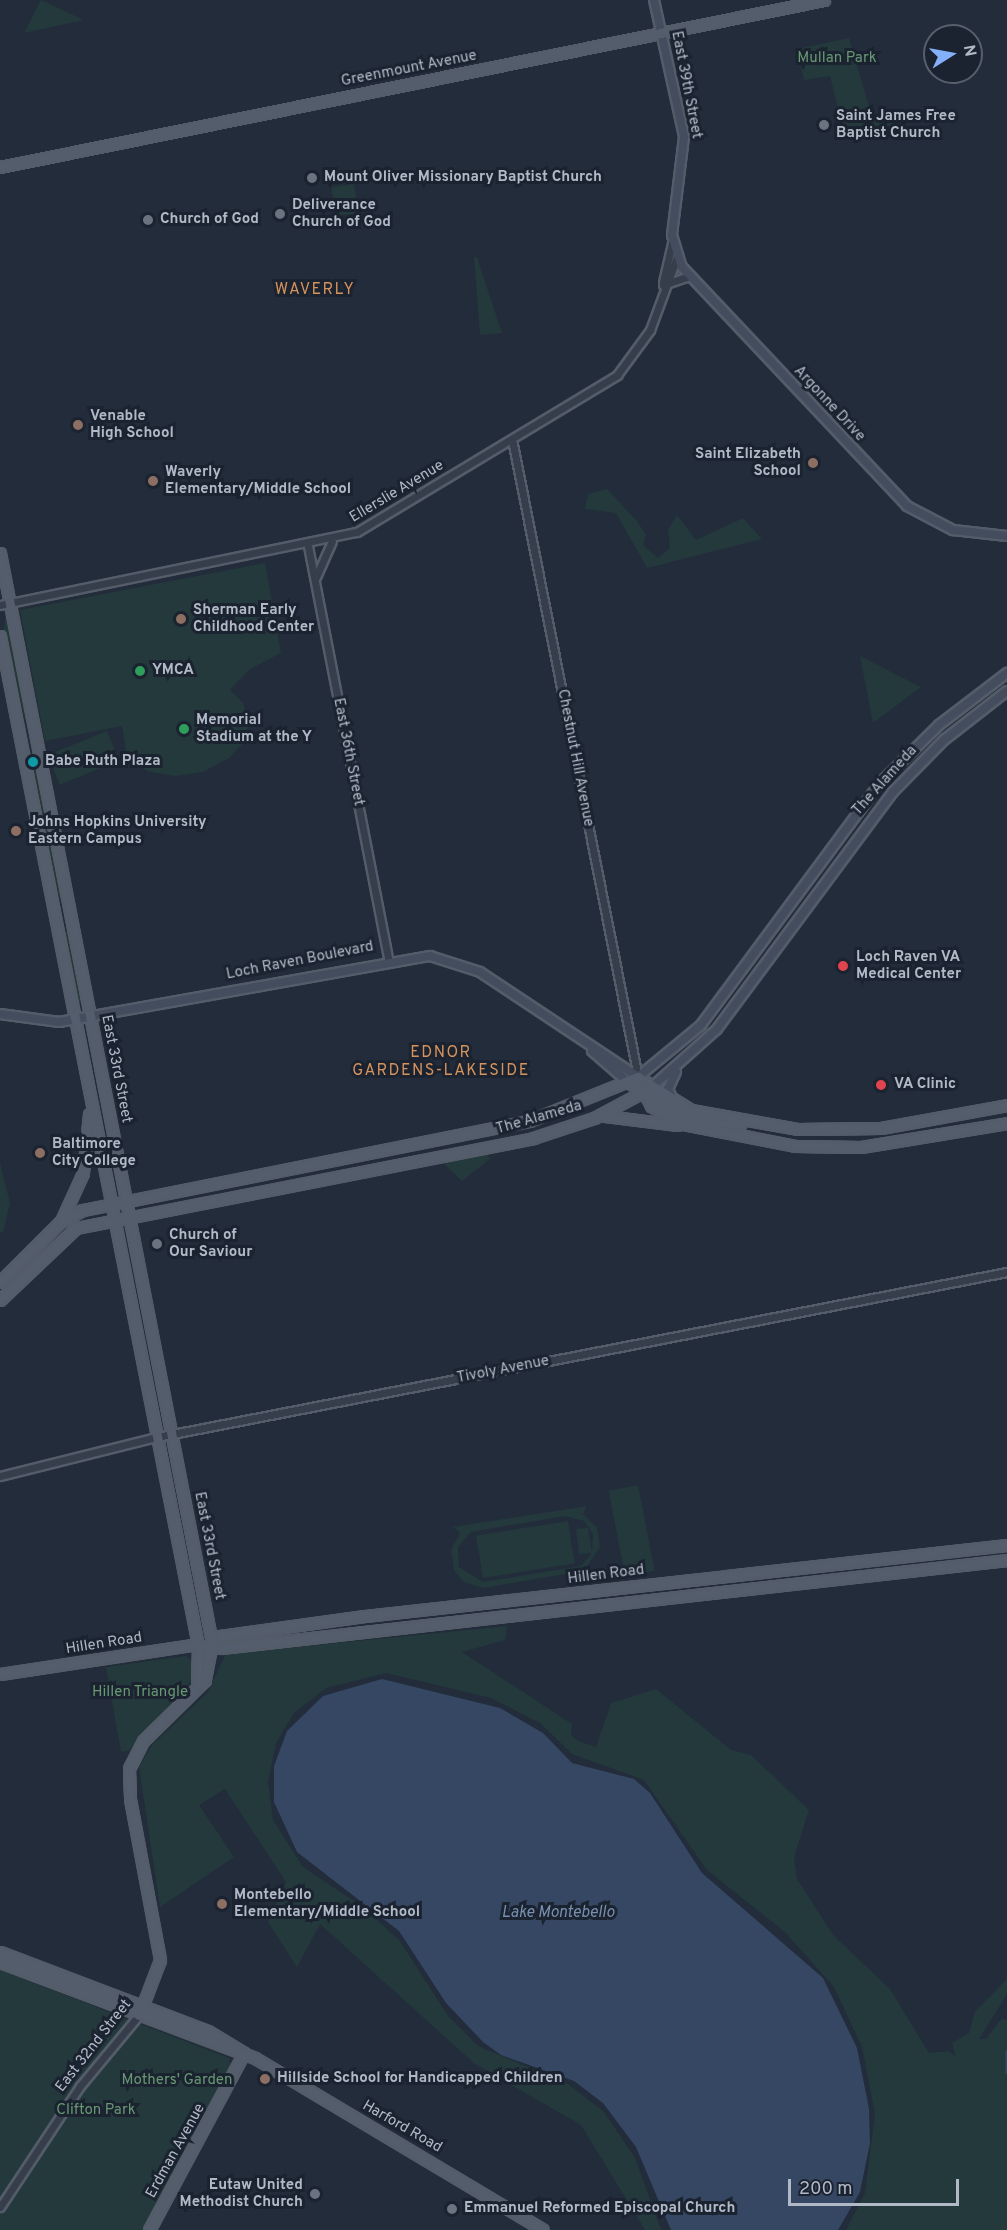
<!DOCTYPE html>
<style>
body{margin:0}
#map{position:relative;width:1007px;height:2230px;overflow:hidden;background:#222c3b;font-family:Overpass,sans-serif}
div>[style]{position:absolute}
.green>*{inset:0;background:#24393c;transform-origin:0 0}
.water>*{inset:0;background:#354762}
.stream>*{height:1.5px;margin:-0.75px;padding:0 0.75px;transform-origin:0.75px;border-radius:0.75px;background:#354762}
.roads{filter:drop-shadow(2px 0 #545c69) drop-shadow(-2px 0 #545c69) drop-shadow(0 2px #545c69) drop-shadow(0 -2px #545c69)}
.tertiary>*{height:7px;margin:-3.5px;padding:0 3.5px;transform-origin:3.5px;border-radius:3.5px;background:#363e4b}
.secondary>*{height:8px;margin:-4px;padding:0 4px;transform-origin:4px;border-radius:4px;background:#444d5e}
.primary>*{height:9px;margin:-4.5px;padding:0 4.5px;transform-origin:4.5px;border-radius:4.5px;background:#535d6b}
.dots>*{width:16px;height:16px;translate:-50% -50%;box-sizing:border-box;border:3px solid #1b2330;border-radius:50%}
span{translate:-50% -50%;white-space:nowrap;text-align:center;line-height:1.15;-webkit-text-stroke:6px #1b2330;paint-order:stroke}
.park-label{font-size:15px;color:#679873}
.street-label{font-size:15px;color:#b1b9c7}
.poi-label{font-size:15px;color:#b1b9c7;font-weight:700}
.left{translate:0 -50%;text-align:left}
.right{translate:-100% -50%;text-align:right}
.neighbourhood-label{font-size:16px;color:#d5935e;letter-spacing:1.5px}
.water-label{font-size:16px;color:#788faf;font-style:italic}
.north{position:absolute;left:923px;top:24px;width:60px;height:60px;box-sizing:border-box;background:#1b2330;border:2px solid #575f6c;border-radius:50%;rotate:79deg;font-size:16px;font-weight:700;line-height:24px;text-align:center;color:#b1b9c7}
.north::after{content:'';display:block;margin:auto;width:21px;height:27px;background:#84b0f9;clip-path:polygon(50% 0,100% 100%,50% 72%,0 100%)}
.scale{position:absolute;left:788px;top:2179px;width:171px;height:27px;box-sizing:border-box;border:3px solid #b1b9c7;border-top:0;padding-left:8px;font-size:18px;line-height:21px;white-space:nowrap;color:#b1b9c7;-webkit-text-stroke:4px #1b2330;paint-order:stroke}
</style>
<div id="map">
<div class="green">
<div style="clip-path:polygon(41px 0,84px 20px,24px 33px)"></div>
<div style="clip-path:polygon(849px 38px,873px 120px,893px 116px,896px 126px,845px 137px,830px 76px,804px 80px,797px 49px)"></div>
<div style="clip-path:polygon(354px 184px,359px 214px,337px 215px,331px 187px)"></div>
<div style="clip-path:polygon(474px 257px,477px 257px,502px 333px,480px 335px)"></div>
<div style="clip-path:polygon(607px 489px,637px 521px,646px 535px,643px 545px,658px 558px,670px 548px,668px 530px,677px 515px,696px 540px,743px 518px,762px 539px,647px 568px,616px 513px,585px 509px,588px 494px)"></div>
<div style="clip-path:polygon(265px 563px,281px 653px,250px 669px,230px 690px,243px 703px,249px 723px,244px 742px,229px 758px,203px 772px,175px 776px,147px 771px,127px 757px,122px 726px,45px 741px,20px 610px)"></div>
<div style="clip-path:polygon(6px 614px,31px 734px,29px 735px,3px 635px)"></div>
<div style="clip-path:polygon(860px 656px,921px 687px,873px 723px)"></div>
<div style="left:107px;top:731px;width:32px;height:64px;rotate:68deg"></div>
<div style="clip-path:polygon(31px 751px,47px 812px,62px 905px,48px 866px,27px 752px)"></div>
<div style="clip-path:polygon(71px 930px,85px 1001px,79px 1003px,61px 932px)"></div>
<div style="clip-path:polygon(485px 1151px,490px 1159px,462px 1181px,445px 1165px,445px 1160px)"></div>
<div style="clip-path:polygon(0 1163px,10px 1203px,3px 1233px,0 1232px)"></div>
<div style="left:638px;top:1485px;width:87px;height:30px;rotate:79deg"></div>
<div style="clip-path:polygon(evenodd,587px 1506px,583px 1514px,597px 1528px,600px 1547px,584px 1571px,483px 1588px,464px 1582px,454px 1570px,451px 1550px,460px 1533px,453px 1527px,587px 1506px,565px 1516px,584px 1521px,593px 1534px,592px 1552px,588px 1528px,576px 1529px,579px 1554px,592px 1553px,581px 1566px,483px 1582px,459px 1567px,458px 1547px,471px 1532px,565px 1516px)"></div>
<div style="left:568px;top:1521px;width:43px;height:93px;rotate:81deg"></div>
<div style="clip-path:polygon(507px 1626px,505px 1640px,462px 1652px,572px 1724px,571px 1735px,578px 1741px,596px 1747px,611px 1703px,656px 1689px,731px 1750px,751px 1755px,809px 1810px,794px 1857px,797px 1879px,833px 1935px,890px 1989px,929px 2053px,949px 2051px,956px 2057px,952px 2043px,969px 2033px,975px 2012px,1007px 1979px,1007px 1994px,979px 2039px,986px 2039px,1002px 2018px,1007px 2020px,1007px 2230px,846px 2230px,865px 2193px,875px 2114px,862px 2047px,834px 1987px,786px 1933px,707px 1870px,644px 1780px,572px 1754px,540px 1723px,491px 1698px,386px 1673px,326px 1688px,294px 1713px,276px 1743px,268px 1782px,273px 1820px,303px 1867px,363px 1907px,400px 1941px,448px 2016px,478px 2046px,568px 2084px,604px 2112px,635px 2158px,661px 2230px,645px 2230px,581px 2125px,475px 2064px,320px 1924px,297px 1967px,268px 1922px,286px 1882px,225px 1789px,199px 1805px,234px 1857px,160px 1907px,139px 1767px,152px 1745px,207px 1693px,226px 1654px)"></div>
<div style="clip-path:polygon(186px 1656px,196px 1664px,196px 1676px,129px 1751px,121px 1752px,106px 1667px)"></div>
<div style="clip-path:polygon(0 1970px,229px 2058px,231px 2065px,143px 2230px,0 2230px)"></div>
</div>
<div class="water">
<div style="clip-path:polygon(382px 1679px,500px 1708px,543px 1733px,572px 1763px,634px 1779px,650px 1793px,702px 1873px,823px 1978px,857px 2048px,869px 2109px,870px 2143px,860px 2192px,838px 2230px,671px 2230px,636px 2147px,603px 2103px,574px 2081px,501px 2055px,483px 2042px,446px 2003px,399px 1931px,297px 1852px,274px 1802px,274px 1766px,287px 1731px,323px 1696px)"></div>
</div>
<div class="stream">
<div style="left:1007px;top:2051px;width:22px;rotate:90deg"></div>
</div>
<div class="roads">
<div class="tertiary">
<div style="left:663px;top:282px;width:44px;rotate:-76.9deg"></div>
<div style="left:663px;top:285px;width:28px;rotate:-19deg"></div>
<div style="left:512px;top:439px;width:650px;rotate:78.83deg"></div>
<div style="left:308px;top:546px;width:421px;rotate:79deg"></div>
<div style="left:316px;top:577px;width:39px;rotate:-66deg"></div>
<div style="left:0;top:605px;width:364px;rotate:-11.6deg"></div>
<div style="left:357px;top:532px;width:304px;rotate:-31.1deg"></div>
<div style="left:617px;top:375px;width:56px;rotate:-53.7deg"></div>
<div style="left:650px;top:330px;width:78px;rotate:-69.7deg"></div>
<div style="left:0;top:1476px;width:162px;rotate:-14deg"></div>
<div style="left:157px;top:1437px;width:866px;rotate:-10.99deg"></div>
<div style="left:0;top:2207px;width:145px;rotate:-56.5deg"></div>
<div style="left:80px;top:2086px;width:92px;rotate:-50.3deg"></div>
</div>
<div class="secondary">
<div style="left:654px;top:0;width:140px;rotate:77.6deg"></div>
<div style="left:684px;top:137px;width:99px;rotate:97deg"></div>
<div style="left:672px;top:235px;width:34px;rotate:73deg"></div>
<div style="left:682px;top:267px;width:328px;rotate:46.7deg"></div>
<div style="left:907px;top:506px;width:52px;rotate:27.6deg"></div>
<div style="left:953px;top:530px;width:54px;rotate:6.3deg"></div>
<div style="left:0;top:1014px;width:60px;rotate:7.7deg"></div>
<div style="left:59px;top:1022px;width:377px;rotate:-10.1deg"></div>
<div style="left:430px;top:956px;width:52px;rotate:17.7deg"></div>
<div style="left:480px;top:972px;width:190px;rotate:33.6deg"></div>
<div style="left:638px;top:1077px;width:82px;rotate:-39.5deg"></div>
<div style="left:701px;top:1025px;width:301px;rotate:-53.5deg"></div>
<div style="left:880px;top:783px;width:83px;rotate:-44.5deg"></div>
<div style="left:939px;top:725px;width:86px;rotate:-37.4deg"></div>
<div style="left:592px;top:1051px;width:49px;rotate:40.9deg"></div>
<div style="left:652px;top:1087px;width:87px;rotate:-41.7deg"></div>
<div style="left:717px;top:1029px;width:295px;rotate:-53.4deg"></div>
<div style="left:893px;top:792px;width:73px;rotate:-45.6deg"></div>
<div style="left:944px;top:740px;width:80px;rotate:-37.9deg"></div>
<div style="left:672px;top:1098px;width:10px;rotate:-114deg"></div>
<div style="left:668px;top:1089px;width:19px;rotate:-65deg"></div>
</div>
<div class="primary">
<div style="left:0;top:167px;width:841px;rotate:-11.46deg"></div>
<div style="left:0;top:553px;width:1110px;rotate:78.99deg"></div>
<div style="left:212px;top:1643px;width:38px;rotate:101deg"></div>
<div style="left:205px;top:1680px;width:87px;rotate:135.5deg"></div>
<div style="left:143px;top:1741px;width:31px;rotate:117deg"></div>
<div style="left:129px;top:1769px;width:30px;rotate:88deg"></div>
<div style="left:130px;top:1799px;width:164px;rotate:79.4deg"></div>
<div style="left:160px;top:1960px;width:59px;rotate:110.9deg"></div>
<div style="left:0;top:636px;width:1028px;rotate:78.9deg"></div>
<div style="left:198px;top:1645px;width:40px;rotate:91.4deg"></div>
<div style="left:629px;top:1083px;width:17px;rotate:31deg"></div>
<div style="left:644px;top:1092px;width:16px;rotate:63deg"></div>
<div style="left:651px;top:1106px;width:37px;rotate:29deg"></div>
<div style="left:683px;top:1124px;width:114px;rotate:11.1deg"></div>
<div style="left:795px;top:1146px;width:66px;rotate:0.9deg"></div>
<div style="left:861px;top:1147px;width:148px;rotate:-9.3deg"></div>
<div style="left:643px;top:1092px;width:56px;rotate:27.5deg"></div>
<div style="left:693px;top:1118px;width:48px;rotate:7.1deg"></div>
<div style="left:605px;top:1116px;width:73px;rotate:7.1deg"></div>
<div style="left:61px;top:1221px;width:53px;rotate:-65.4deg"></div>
<div style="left:83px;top:1173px;width:59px;rotate:-84.2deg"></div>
<div style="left:0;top:1282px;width:85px;rotate:-45deg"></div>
<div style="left:60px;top:1222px;width:26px;rotate:-28deg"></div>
<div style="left:83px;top:1210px;width:455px;rotate:-11.3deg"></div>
<div style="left:529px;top:1121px;width:118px;rotate:-22deg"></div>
<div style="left:638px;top:1077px;width:62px;rotate:31.9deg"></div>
<div style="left:691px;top:1110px;width:109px;rotate:10.1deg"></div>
<div style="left:798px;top:1129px;width:83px;rotate:-0.7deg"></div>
<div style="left:881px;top:1128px;width:128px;rotate:-10.3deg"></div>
<div style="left:0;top:1300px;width:105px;rotate:-43.5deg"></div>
<div style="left:76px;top:1228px;width:466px;rotate:-11.1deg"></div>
<div style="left:533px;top:1138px;width:64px;rotate:-18.2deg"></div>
<div style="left:594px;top:1118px;width:66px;rotate:-28.1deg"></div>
<div style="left:212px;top:1643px;width:11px;rotate:-41deg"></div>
<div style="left:220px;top:1636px;width:146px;rotate:-7.9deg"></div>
<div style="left:365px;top:1616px;width:646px;rotate:-6.31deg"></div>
<div style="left:0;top:1674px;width:193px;rotate:-8.6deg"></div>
<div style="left:191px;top:1645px;width:30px;rotate:6deg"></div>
<div style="left:221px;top:1648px;width:791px;rotate:-6.39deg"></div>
<div style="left:0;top:1952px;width:222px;rotate:20.8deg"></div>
<div style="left:208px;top:2031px;width:42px;rotate:31.4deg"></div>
<div style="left:0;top:1962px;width:272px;rotate:20.6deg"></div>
<div style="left:255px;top:2058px;width:335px;rotate:30.8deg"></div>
<div style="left:149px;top:2230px;width:201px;rotate:-61.8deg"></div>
</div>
</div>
<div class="dots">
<div style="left:824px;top:125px;background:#6b7280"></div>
<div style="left:312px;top:178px;background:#6b7280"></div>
<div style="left:280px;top:214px;background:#6b7280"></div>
<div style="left:148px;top:220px;background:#6b7280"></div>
<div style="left:78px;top:425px;background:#8d6e63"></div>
<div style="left:813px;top:463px;background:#8d6e63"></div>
<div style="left:153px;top:481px;background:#8d6e63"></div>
<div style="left:181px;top:619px;background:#8d6e63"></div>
<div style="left:140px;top:671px;background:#2e9e5b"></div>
<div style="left:184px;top:729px;background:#2e9e5b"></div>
<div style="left:33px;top:762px;background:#0f9aa8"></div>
<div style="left:16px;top:831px;background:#8d6e63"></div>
<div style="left:843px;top:966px;background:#e0444e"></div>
<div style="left:881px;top:1085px;background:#e0444e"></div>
<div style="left:40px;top:1153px;background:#8d6e63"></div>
<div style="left:157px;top:1244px;background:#6b7280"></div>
<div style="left:222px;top:1904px;background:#8d6e63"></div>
<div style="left:265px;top:2079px;background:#8d6e63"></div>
<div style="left:315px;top:2194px;background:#6b7280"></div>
<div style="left:452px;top:2209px;background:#6b7280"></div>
</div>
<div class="park-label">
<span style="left:837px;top:59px">Mullan Park</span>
<span style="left:140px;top:1693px">Hillen Triangle</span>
<span style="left:177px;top:2081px">Mothers' Garden</span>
<span style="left:96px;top:2111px">Clifton Park</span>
</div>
<div class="street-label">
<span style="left:409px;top:69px;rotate:-11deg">Greenmount Avenue</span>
<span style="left:686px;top:85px;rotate:79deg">East 39th Street</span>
<span style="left:829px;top:404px;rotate:47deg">Argonne Drive</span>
<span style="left:397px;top:492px;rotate:-31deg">Ellerslie Avenue</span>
<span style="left:348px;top:752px;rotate:79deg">East 36th Street</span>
<span style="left:575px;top:758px;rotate:79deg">Chestnut Hill Avenue</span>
<span style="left:885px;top:781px;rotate:-48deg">The Alameda</span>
<span style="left:300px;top:961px;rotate:-11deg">Loch Raven Boulevard</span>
<span style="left:116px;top:1069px;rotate:79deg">East 33rd Street</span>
<span style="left:539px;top:1118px;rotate:-16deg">The Alameda</span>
<span style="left:503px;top:1370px;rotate:-11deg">Tivoly Avenue</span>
<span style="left:209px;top:1546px;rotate:79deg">East 33rd Street</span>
<span style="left:606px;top:1575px;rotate:-7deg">Hillen Road</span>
<span style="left:104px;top:1644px;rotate:-9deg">Hillen Road</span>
<span style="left:94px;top:2046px;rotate:-52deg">East 32nd Street</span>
<span style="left:402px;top:2127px;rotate:30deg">Harford Road</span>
<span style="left:176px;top:2151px;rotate:-61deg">Erdman Avenue</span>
</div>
<div class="poi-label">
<span class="left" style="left:836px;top:125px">Saint James Free<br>Baptist Church</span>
<span class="left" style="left:324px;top:178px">Mount Oliver Missionary Baptist Church</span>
<span class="left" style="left:292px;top:214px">Deliverance<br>Church of God</span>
<span class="left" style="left:160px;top:220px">Church of God</span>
<span class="left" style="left:90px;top:425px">Venable<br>High School</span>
<span class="right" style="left:801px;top:463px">Saint Elizabeth<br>School</span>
<span class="left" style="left:165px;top:481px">Waverly<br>Elementary/Middle School</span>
<span class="left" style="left:193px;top:619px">Sherman Early<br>Childhood Center</span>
<span class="left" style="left:152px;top:671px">YMCA</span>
<span class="left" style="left:196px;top:729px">Memorial<br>Stadium at the Y</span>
<span class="left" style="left:45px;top:762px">Babe Ruth Plaza</span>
<span class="left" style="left:28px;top:831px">Johns Hopkins University<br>Eastern Campus</span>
<span class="left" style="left:856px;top:966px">Loch Raven VA<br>Medical Center</span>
<span class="left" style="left:894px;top:1085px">VA Clinic</span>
<span class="left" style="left:52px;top:1153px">Baltimore<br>City College</span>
<span class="left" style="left:169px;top:1244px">Church of<br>Our Saviour</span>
<span class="left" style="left:234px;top:1904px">Montebello<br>Elementary/Middle School</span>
<span class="left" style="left:277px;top:2079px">Hillside School for Handicapped Children</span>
<span class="right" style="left:303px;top:2194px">Eutaw United<br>Methodist Church</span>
<span class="left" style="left:464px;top:2209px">Emmanuel Reformed Episcopal Church</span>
</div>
<div class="neighbourhood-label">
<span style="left:315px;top:290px">WAVERLY</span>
<span style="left:441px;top:1062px">EDNOR<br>GARDENS-LAKESIDE</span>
</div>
<div class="water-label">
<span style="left:558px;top:1913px">Lake Montebello</span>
</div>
<div class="north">N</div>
<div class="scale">200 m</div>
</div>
